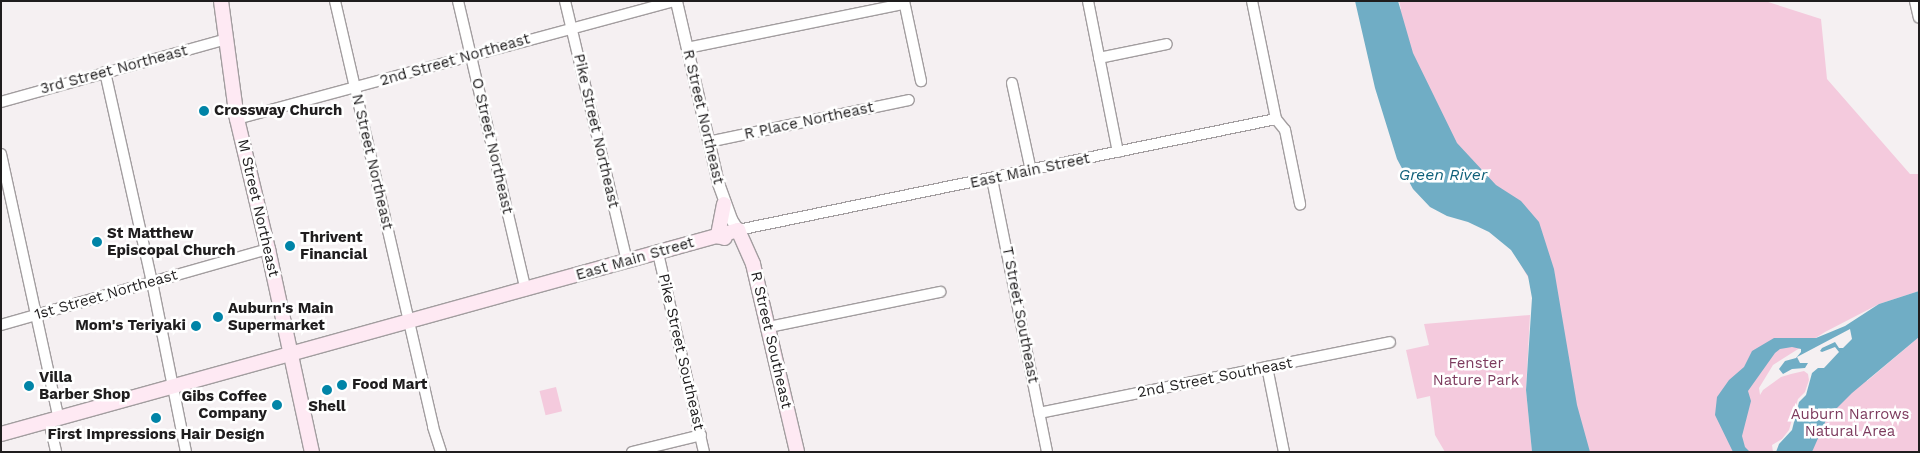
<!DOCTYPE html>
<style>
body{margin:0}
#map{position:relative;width:1920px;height:453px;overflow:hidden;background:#f5f0f2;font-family:"Work Sans",sans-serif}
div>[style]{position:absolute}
.green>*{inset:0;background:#f4cadd;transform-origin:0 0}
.water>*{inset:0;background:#70adc5}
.roads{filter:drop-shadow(1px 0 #a29d9f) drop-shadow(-1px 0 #a29d9f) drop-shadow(0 1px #a29d9f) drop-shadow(0 -1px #a29d9f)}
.minor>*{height:10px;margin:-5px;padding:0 5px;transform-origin:5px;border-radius:5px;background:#fff}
.tertiary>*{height:11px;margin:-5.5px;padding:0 5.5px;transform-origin:5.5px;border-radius:5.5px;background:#fff}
.secondary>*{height:14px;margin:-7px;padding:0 7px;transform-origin:7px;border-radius:7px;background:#fee9f3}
.dots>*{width:14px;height:14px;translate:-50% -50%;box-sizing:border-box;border:2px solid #fff;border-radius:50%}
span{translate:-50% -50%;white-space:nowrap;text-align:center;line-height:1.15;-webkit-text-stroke:5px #fff;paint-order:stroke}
.street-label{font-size:15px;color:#1f1d1e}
.poi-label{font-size:15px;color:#1f1d1e;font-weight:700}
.left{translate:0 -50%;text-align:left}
.right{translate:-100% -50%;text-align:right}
.park-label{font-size:15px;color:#7d3b5e}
.water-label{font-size:16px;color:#0f6079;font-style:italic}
.frame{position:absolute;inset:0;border:2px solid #1f1d1e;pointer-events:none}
</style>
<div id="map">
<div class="green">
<div style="clip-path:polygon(1399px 1px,1765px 1px,1821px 19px,1827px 79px,1910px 174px,1919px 174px,1919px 291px,1879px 304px,1825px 332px,1773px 365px,1759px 388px,1760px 395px,1763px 390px,1781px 377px,1791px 374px,1804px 371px,1808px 374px,1809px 380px,1805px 392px,1798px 399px,1789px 430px,1782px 439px,1772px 445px,1773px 452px,1578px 452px,1558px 330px,1480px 193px,1383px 12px,1401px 9px)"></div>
<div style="clip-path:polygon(1530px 315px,1526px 390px,1532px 452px,1445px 452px,1435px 435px,1430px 396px,1417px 399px,1406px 350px,1429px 345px,1424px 324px)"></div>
<div style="clip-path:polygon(1919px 337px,1919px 452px,1813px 452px,1808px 423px,1864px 371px,1867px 381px)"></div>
<div style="left:556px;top:387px;width:25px;height:17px;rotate:76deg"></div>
</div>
<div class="water">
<div style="clip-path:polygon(1355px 1px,1398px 1px,1413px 53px,1457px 143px,1496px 185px,1521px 201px,1539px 222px,1554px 269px,1577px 405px,1590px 452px,1532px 452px,1526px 390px,1532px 298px,1528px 276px,1511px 250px,1489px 232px,1468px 222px,1447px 216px,1430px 207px,1413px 189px,1397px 159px,1375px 88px)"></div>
<div style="clip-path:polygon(1919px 291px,1919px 337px,1852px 393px,1827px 418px,1812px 452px,1776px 452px,1779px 444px,1792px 430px,1799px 402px,1806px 395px,1812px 373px,1818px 368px,1824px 368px,1839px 352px,1835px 347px,1822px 352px,1820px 351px,1822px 348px,1835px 342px,1839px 348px,1843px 348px,1852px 339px,1850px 329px,1797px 357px,1800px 363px,1808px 363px,1805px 368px,1792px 369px,1783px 374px,1779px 369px,1785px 361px,1796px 358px,1801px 352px,1801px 349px,1792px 347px,1780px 349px,1775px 353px,1748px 391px,1751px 401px,1742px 436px,1745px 447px,1750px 452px,1733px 452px,1715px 415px,1717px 397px,1729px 380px,1744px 367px,1752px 351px,1774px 338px,1816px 338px,1845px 326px,1879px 304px)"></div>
</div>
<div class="roads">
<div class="minor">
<div style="left:335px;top:1px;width:437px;rotate:77deg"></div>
<div style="left:433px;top:427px;width:26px;rotate:72deg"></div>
<div style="left:458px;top:1px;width:297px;rotate:76.8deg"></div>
<div style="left:565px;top:1px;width:267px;rotate:76.6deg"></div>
<div style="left:904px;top:1px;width:82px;rotate:78deg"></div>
<div style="left:1088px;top:1px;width:154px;rotate:78.8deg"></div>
<div style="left:1252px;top:1px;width:120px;rotate:78.5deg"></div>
<div style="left:1276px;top:119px;width:14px;rotate:51deg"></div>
<div style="left:1285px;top:130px;width:76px;rotate:78.5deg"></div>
<div style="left:1915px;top:1px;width:17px;rotate:77deg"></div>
<div style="left:687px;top:48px;width:221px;rotate:-11.5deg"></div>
<div style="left:1099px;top:58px;width:69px;rotate:-11.6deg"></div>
<div style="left:105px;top:72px;width:215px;rotate:77.4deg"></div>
<div style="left:152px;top:282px;width:173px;rotate:78.7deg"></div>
<div style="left:1012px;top:83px;width:90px;rotate:77.8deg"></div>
<div style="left:1px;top:102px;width:234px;rotate:-15.6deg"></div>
<div style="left:237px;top:119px;width:452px;rotate:-15.1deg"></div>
<div style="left:708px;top:142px;width:205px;rotate:-11.8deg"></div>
<div style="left:1px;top:154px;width:271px;rotate:77.7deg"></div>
<div style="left:992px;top:179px;width:278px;rotate:78.6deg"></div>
<div style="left:738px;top:230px;width:549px;rotate:-11.66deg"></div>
<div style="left:658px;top:253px;width:204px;rotate:77deg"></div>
<div style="left:1px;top:325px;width:278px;rotate:-15.9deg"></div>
<div style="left:769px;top:327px;width:175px;rotate:-11.6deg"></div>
<div style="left:1267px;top:367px;width:87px;rotate:78.7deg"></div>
<div style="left:1039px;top:413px;width:358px;rotate:-11.4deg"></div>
<div style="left:49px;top:421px;width:32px;rotate:77deg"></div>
<div style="left:632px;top:452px;width:71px;rotate:-13.8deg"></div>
</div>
<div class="tertiary">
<div style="left:676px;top:1px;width:187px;rotate:77deg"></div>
<div style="left:718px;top:183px;width:38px;rotate:70deg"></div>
<div style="left:731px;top:219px;width:13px;rotate:58deg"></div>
</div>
<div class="secondary">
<div style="left:221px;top:1px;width:119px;rotate:82.3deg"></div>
<div style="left:237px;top:119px;width:134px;rotate:76.6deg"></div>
<div style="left:268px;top:249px;width:208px;rotate:77.8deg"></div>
<div style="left:724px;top:204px;width:33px;rotate:101deg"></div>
<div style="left:718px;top:236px;width:7px;rotate:16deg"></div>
<div style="left:1px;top:434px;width:765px;rotate:-15.47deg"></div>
<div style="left:738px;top:230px;width:37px;rotate:66deg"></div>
<div style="left:753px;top:264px;width:193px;rotate:76.8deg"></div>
</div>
</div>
<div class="dots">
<div style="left:204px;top:111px;background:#0084a7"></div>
<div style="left:97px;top:242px;background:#0084a7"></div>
<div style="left:290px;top:246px;background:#0084a7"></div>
<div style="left:218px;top:317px;background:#0084a7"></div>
<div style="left:196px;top:326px;background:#0084a7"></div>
<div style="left:342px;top:385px;background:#0084a7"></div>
<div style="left:29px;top:386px;background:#0084a7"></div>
<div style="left:327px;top:390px;background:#0084a7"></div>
<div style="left:277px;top:405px;background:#0084a7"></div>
<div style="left:156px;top:418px;background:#0084a7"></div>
</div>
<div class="street-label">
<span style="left:455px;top:60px;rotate:-16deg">2nd Street Northeast</span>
<span style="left:114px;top:70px;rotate:-15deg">3rd Street Northeast</span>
<span style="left:703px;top:117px;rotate:77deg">R Street Northeast</span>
<span style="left:809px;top:121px;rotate:-12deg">R Place Northeast</span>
<span style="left:596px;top:131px;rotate:77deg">Pike Street Northeast</span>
<span style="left:492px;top:146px;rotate:77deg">O Street Northeast</span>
<span style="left:372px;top:162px;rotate:77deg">N Street Northeast</span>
<span style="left:1030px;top:171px;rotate:-12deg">East Main Street</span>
<span style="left:258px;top:208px;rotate:77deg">M Street Northeast</span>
<span style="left:635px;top:259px;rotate:-16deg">East Main Street</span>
<span style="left:106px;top:295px;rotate:-16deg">1st Street Northeast</span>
<span style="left:1020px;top:315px;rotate:79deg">T Street Southeast</span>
<span style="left:771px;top:340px;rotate:77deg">R Street Southeast</span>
<span style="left:681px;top:352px;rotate:77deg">Pike Street Southeast</span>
<span style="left:1215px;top:378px;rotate:-11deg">2nd Street Southeast</span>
</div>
<div class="poi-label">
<span class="left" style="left:214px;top:111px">Crossway Church</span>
<span class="left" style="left:107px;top:242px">St Matthew<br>Episcopal Church</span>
<span class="left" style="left:300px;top:246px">Thrivent<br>Financial</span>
<span class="left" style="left:228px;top:317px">Auburn's Main<br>Supermarket</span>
<span class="right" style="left:186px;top:326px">Mom's Teriyaki</span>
<span class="left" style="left:39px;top:386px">Villa<br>Barber Shop</span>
<span class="left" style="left:352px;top:385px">Food Mart</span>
<span class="right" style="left:267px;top:405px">Gibs Coffee<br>Company</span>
<span style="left:327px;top:407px">Shell</span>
<span style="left:156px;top:435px">First Impressions Hair Design</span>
</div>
<div class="park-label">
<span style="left:1476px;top:372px">Fenster<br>Nature Park</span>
<span style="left:1850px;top:423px">Auburn Narrows<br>Natural Area</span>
</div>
<div class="water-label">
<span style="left:1443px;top:175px">Green River</span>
</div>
<div class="frame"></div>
</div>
